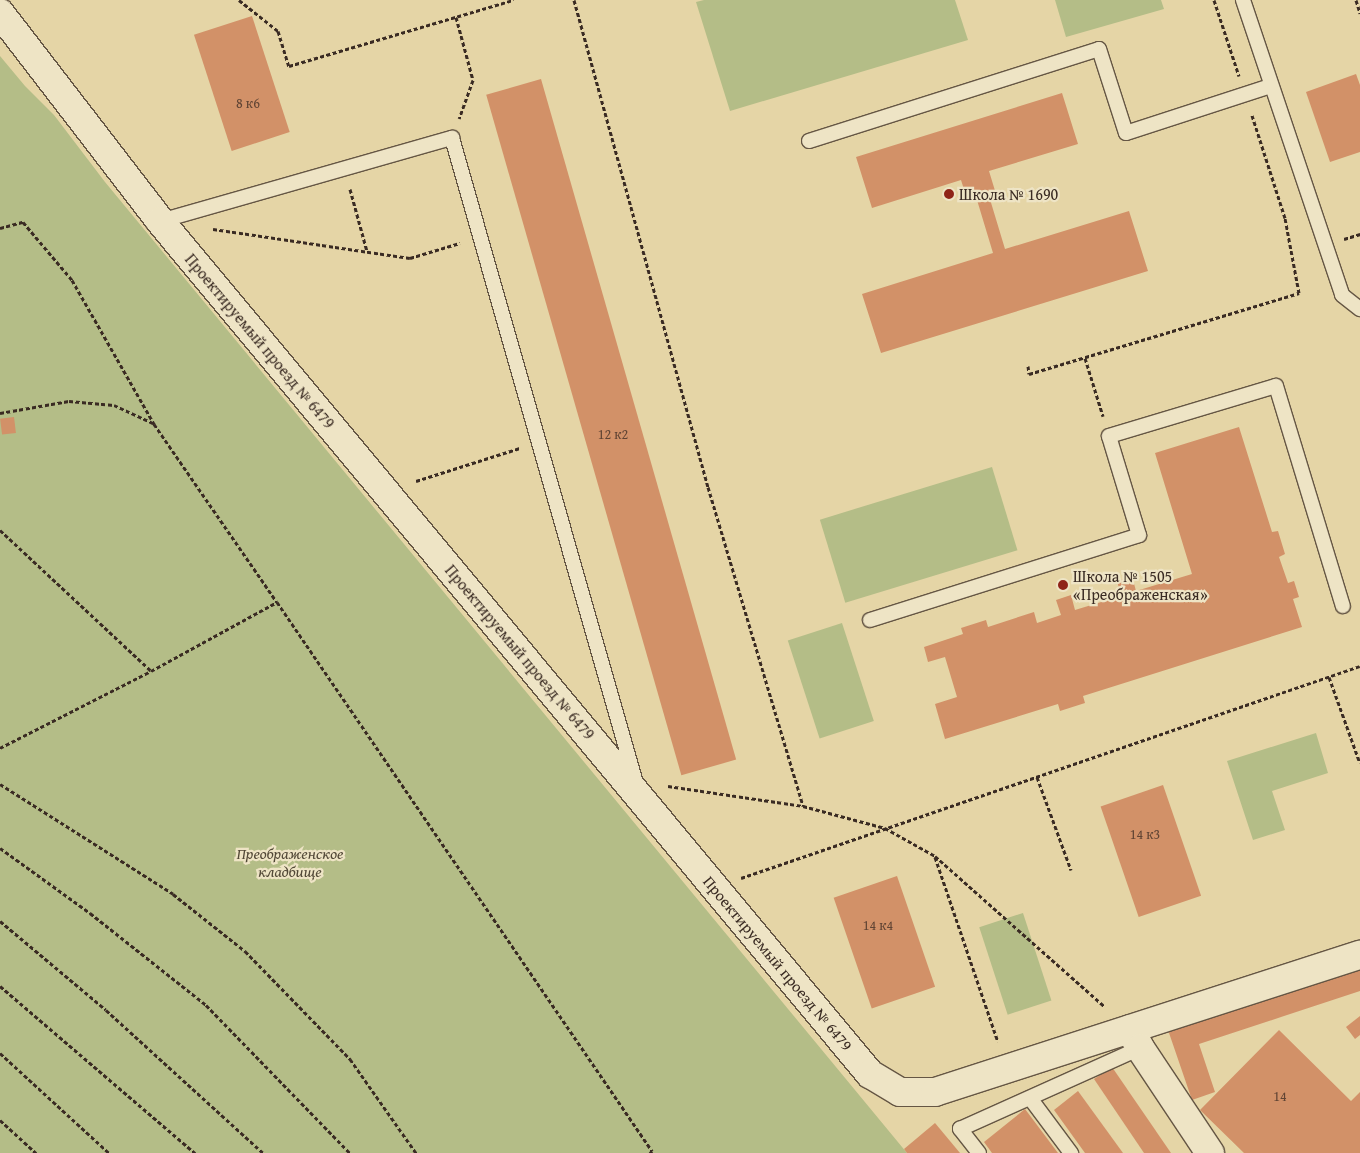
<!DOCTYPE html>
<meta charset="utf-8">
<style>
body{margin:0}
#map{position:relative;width:1360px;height:1153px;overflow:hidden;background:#e5d5a6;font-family:"Gentium Book Plus",serif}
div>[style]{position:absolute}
.green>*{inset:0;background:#b4bd87;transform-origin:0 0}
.building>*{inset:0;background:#d29168;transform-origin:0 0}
.path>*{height:3px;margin-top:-1.5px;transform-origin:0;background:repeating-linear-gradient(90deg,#3a2b23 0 4px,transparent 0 6.5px)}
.roads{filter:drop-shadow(1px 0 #655644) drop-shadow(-1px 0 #655644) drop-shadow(0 1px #655644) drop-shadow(0 -1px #655644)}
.service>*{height:14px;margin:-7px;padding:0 7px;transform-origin:7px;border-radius:7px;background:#eee4c5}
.minor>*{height:28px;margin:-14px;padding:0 14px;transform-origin:14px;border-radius:14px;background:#eee4c5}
.dots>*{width:14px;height:14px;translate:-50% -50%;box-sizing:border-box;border:2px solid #eee4c5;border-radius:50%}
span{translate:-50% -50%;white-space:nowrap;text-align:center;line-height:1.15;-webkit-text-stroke:4.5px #eee4c5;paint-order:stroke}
.number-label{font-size:14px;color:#604434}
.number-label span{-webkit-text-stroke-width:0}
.poi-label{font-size:16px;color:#3a2b23}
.left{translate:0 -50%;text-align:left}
.street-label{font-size:16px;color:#3a2b23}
.park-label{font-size:16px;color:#524837;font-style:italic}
</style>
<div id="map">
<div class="green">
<div style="clip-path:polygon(704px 0,955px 0,968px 40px,730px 111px,696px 2px)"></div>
<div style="clip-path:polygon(1055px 0,1161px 0,1164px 9px,1066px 37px)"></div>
<div style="clip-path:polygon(0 56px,25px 86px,54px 115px,105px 182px,907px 1153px,0 1153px)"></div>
<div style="left:992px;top:467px;width:87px;height:180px;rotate:73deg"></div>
<div style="left:842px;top:623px;width:103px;height:57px;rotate:72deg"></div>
<div style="clip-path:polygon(1316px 733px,1328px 773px,1272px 791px,1285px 830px,1253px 840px,1227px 761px)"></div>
<div style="left:1023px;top:913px;width:92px;height:46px;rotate:72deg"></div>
</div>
<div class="building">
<div style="left:252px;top:16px;width:122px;height:61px;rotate:72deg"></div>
<div style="clip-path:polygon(1356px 74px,1360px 85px,1360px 152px,1330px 162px,1306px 92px)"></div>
<div style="left:541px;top:79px;width:708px;height:57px;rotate:74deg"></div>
<div style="clip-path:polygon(1062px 93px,1078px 144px,989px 171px,996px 194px,989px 196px,1005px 249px,1129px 211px,1148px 271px,881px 353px,862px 294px,993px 253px,977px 200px,968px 202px,961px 180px,872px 208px,856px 157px)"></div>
<div style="left:14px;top:417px;width:16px;height:14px;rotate:83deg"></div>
<div style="clip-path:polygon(1239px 427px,1272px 532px,1278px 531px,1285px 554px,1279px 557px,1288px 583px,1294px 581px,1299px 597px,1293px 599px,1302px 627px,1083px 696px,1085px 703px,1060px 711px,1058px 704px,945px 739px,935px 704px,957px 697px,945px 657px,928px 662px,924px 647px,963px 634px,961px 628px,986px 620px,988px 627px,1034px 612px,1037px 623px,1061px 615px,1056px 600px,1071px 595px,1075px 610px,1121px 596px,1117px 581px,1132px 576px,1136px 591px,1192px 574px,1155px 453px)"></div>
<div style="left:1163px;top:785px;width:117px;height:66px;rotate:71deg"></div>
<div style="left:897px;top:876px;width:117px;height:67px;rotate:71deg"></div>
<div style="clip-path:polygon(1360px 966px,1360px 991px,1199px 1044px,1215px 1092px,1192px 1100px,1168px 1030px)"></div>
<div style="clip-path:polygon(1360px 1016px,1360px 1035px,1355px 1039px,1346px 1027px)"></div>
<div style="clip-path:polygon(1279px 1030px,1351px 1101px,1360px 1092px,1360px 1153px,1244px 1153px,1200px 1110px)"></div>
<div style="clip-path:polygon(1112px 1067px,1171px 1153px,1144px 1153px,1094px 1079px)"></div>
<div style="clip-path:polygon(1078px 1091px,1123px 1153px,1085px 1153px,1054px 1110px)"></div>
<div style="clip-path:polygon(1025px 1109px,1058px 1153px,992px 1153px,984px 1142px)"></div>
<div style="clip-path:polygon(935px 1123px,960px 1153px,907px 1153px,904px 1149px)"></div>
</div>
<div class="path">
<div style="left:239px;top:0;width:50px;rotate:38.5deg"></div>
<div style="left:278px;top:31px;width:37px;rotate:73deg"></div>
<div style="left:289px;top:66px;width:234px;rotate:-16.4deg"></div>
<div style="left:574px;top:0;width:505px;rotate:74.62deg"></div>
<div style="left:708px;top:487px;width:333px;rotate:73.4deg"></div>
<div style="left:803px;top:806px;width:85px;rotate:15deg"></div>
<div style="left:885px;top:828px;width:57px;rotate:29.2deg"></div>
<div style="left:935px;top:856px;width:227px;rotate:41.6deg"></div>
<div style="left:1214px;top:0;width:80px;rotate:71.8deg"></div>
<div style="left:1356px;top:0;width:14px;rotate:73deg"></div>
<div style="left:456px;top:17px;width:65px;rotate:74.9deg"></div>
<div style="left:473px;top:80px;width:41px;rotate:109.7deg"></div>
<div style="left:350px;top:189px;width:64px;rotate:74.7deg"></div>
<div style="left:0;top:228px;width:24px;rotate:-15deg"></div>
<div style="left:23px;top:222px;width:76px;rotate:49.8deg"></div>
<div style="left:72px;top:280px;width:166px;rotate:60.3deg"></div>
<div style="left:154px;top:424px;width:216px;rotate:55.4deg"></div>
<div style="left:213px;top:229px;width:199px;rotate:8.4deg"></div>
<div style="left:410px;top:258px;width:52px;rotate:-16.7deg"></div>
<div style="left:1344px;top:239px;width:17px;rotate:-17deg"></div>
<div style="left:1085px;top:358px;width:61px;rotate:72.8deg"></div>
<div style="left:1028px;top:366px;width:8px;rotate:83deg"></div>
<div style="left:1029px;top:374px;width:282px;rotate:-16.7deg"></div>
<div style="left:1299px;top:293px;width:76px;rotate:-100.6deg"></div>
<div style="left:1285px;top:218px;width:108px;rotate:-107.8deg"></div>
<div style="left:0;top:413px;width:70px;rotate:-9.9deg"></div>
<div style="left:69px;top:401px;width:45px;rotate:5.1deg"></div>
<div style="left:114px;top:405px;width:43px;rotate:24.8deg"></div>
<div style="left:416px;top:481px;width:109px;rotate:-17.6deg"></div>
<div style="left:0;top:530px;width:207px;rotate:43deg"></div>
<div style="left:151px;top:671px;width:144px;rotate:-28.7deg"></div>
<div style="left:277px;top:602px;width:665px;rotate:55.66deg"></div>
<div style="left:652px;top:1151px;width:3px;rotate:135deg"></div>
<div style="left:1329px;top:677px;width:91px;rotate:70.2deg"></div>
<div style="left:0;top:748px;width:169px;rotate:-27deg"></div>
<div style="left:1037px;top:777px;width:99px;rotate:69.9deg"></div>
<div style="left:0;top:784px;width:205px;rotate:32.4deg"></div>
<div style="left:173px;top:894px;width:92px;rotate:38.4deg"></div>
<div style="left:245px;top:951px;width:151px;rotate:45.8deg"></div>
<div style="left:350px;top:1059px;width:115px;rotate:54.9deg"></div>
<div style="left:668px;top:786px;width:136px;rotate:8.4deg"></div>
<div style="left:0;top:848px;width:111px;rotate:35.8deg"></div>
<div style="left:90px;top:913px;width:148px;rotate:38.4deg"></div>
<div style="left:206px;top:1005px;width:206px;rotate:45.8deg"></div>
<div style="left:935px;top:857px;width:195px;rotate:71.2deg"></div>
<div style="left:741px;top:878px;width:654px;rotate:-18.91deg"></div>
<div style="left:0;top:921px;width:138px;rotate:40deg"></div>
<div style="left:106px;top:1010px;width:212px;rotate:42.3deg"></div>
<div style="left:0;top:986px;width:257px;rotate:40.6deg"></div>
<div style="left:0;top:1053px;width:148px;rotate:42.5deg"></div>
<div style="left:0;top:1120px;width:49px;rotate:42.5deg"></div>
</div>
<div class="roads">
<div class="service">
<div style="left:1243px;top:0;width:311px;rotate:71.4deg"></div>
<div style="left:1342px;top:295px;width:23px;rotate:38deg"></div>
<div style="left:809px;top:141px;width:304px;rotate:-17.6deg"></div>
<div style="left:1099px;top:49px;width:88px;rotate:72.2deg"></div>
<div style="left:1126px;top:133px;width:152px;rotate:-18deg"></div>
<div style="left:160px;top:221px;width:304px;rotate:-15.9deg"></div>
<div style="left:452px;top:138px;width:671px;rotate:74.08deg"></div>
<div style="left:870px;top:620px;width:282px;rotate:-17.5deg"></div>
<div style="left:1139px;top:535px;width:103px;rotate:-106.9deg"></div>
<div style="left:1109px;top:436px;width:174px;rotate:-16.7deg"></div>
<div style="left:1276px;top:386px;width:230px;rotate:73.1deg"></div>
<div style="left:1030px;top:1098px;width:69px;rotate:53.3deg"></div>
<div style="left:979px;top:1153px;width:31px;rotate:-128deg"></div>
<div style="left:960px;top:1129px;width:197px;rotate:-24.2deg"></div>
</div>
<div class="minor">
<div style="left:0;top:13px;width:262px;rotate:52.4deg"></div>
<div style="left:160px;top:221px;width:1110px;rotate:50.23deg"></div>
<div style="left:870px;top:1074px;width:35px;rotate:31deg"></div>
<div style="left:900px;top:1092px;width:35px"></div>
<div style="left:935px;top:1092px;width:447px;rotate:-17.9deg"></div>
<div style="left:1130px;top:1029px;width:21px;rotate:62deg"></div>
<div style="left:1140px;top:1048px;width:126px;rotate:56.3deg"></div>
</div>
</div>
<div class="dots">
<div style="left:949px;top:194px;background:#8f2418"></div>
<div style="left:1063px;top:585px;background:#8f2418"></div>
</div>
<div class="number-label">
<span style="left:248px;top:103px">8 к6</span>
<span style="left:613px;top:434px">12 к2</span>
<span style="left:1145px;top:834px">14 к3</span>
<span style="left:878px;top:925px">14 к4</span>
<span style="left:1280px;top:1096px">14</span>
</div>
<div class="poi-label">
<span class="left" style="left:959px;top:194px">Школа № 1690</span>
<span class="left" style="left:1073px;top:585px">Школа № 1505<br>«Преображенская»</span>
</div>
<div class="street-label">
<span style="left:260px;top:341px;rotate:50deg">Проектируемый проезд № 6479</span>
<span style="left:520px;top:652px;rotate:50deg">Проектируемый проезд № 6479</span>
<span style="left:778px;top:963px;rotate:50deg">Проектируемый проезд № 6479</span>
</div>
<div class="park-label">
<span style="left:290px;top:862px">Преображенское<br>кладбище</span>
</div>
</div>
